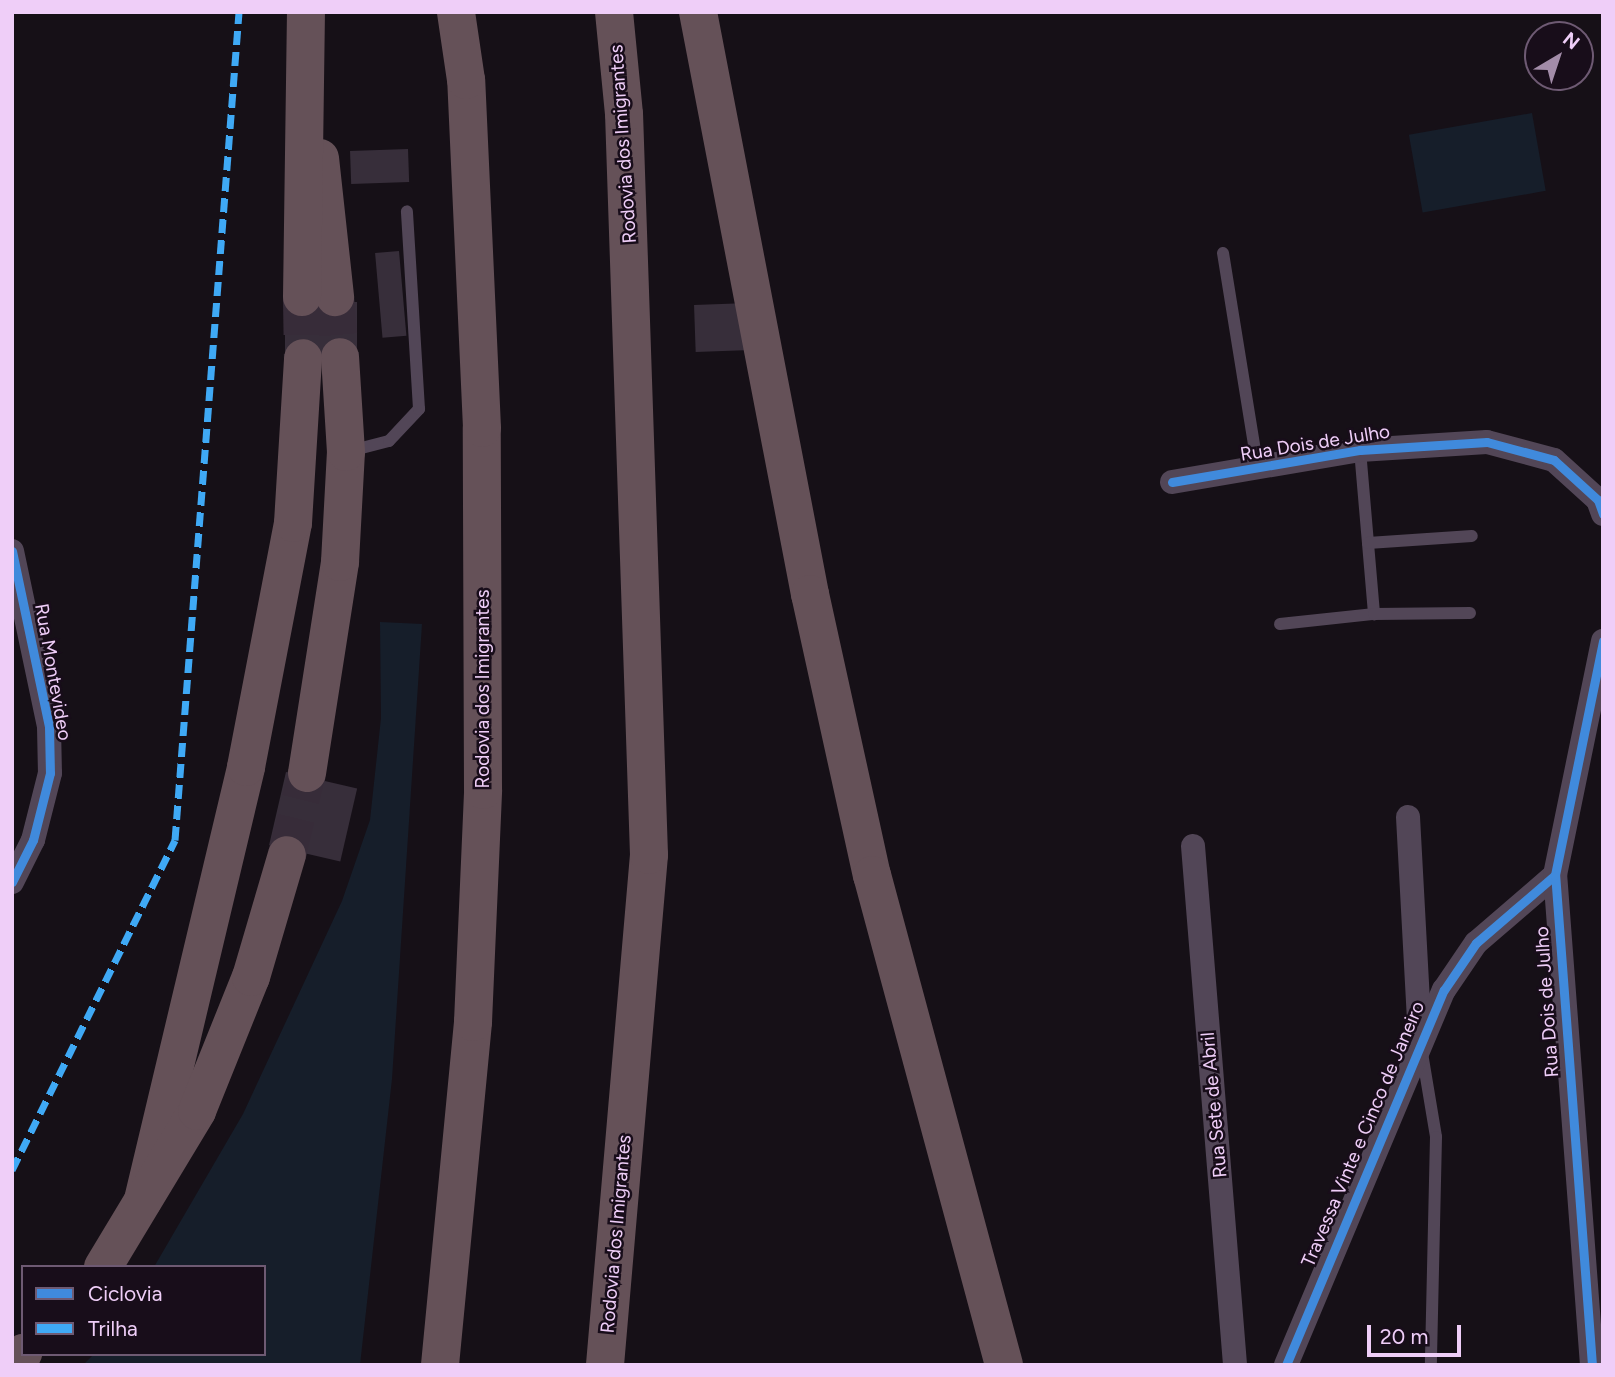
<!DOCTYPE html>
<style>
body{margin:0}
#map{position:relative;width:1615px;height:1377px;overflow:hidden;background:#161017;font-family:Figtree,sans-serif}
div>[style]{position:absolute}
.green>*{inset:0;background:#161e2a;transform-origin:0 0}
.building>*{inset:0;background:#372e3a;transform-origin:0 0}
.highway-tunnel>*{height:38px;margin-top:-19px;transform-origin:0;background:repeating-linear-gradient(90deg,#372c39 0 38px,transparent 0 57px)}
.lane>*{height:12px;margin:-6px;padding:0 6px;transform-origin:6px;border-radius:6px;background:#524657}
.street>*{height:24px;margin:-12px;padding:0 12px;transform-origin:12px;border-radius:12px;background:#524657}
.highway>*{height:38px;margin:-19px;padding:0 19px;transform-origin:19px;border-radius:19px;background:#655158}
.quiet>*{height:7px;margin-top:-3.5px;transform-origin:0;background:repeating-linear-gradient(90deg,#3fa9f5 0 14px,transparent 0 21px)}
.cycleway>*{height:9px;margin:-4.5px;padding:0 4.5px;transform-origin:4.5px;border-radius:4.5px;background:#408adc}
span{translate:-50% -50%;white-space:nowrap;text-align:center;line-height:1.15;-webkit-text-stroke:5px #180d1a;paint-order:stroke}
.street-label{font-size:19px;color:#efcef8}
.frame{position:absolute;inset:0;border:14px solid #efcef8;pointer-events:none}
.legend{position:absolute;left:21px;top:1265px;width:245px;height:91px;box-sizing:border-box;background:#180d1a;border:2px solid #6e5a73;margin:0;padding:9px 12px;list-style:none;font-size:21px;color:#efcef8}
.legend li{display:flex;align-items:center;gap:14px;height:35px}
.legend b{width:35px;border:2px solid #6e5a73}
.north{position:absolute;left:1524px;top:21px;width:70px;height:70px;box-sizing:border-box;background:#180d1a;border:2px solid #6e5a73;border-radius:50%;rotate:39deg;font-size:19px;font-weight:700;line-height:28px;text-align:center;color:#efcef8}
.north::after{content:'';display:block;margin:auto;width:24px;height:32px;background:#a38ca9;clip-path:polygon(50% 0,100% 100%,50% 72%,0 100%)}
.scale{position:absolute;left:1367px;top:1325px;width:94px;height:32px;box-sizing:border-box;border:4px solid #efcef8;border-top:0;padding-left:9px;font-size:21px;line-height:24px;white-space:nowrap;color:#efcef8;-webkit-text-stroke:5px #180d1a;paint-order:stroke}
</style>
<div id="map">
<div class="green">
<div style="left:1532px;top:113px;width:79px;height:125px;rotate:80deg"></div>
<div style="clip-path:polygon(380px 622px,422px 624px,392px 1079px,360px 1365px,83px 1365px,94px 1354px,264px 1354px,264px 1267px,154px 1267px,243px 1114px,342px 901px,370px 820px,381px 718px)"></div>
</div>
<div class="building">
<div style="left:408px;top:149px;width:33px;height:58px;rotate:88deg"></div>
<div style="left:399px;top:251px;width:85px;height:24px;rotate:85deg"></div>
<div style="left:285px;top:302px;width:72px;height:53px"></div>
<div style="left:749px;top:303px;width:47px;height:55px;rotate:88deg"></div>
<div style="left:286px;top:772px;width:73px;height:75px;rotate:13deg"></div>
</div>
<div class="highway-tunnel">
<div style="left:302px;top:297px;width:61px;rotate:89.1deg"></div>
<div style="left:335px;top:297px;width:60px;rotate:85.2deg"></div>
<div style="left:287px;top:855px;width:84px;rotate:-76.3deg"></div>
</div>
<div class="lane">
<div style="left:1223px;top:253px;width:220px;rotate:80.8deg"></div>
<div style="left:1360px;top:450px;width:165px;rotate:85.1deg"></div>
<div style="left:350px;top:451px;width:40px;rotate:-14.4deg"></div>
<div style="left:389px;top:441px;width:44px;rotate:-46.8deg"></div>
<div style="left:419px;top:409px;width:198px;rotate:-93.5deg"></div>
<div style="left:1368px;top:543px;width:104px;rotate:-3.9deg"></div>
<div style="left:1280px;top:624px;width:95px;rotate:-6.1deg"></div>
<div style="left:1374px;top:614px;width:96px;rotate:-0.6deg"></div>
<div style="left:1422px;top:1053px;width:85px;rotate:80.5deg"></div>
<div style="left:1436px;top:1137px;width:228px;rotate:91.3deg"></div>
</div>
<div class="street">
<div style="left:1172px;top:482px;width:191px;rotate:-9.7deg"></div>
<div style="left:1360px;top:450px;width:127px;rotate:-3.6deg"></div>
<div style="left:1487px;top:442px;width:69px;rotate:15deg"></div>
<div style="left:1554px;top:460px;width:59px;rotate:42.3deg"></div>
<div style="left:1598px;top:500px;width:15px;rotate:70deg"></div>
<div style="left:12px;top:551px;width:180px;rotate:78.1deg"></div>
<div style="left:49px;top:727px;width:46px;rotate:88.8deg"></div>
<div style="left:50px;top:773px;width:69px;rotate:104.2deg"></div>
<div style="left:33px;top:840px;width:47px;rotate:116.6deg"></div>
<div style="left:1408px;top:817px;width:221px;rotate:86.9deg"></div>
<div style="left:1193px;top:846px;width:521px;rotate:85.37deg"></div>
<div style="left:1286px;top:1365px;width:407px;rotate:-67.2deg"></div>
<div style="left:1444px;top:990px;width:57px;rotate:-55.8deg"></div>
<div style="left:1476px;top:943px;width:104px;rotate:-40.7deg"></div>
<div style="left:1592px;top:1365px;width:491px;rotate:-94.3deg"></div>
<div style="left:1555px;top:875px;width:239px;rotate:-78.4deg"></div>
</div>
<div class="highway">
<div style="left:698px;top:12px;width:593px;rotate:79.11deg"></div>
<div style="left:810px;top:594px;width:288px;rotate:77.6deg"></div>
<div style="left:872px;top:875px;width:507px;rotate:74.92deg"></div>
<div style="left:320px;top:158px;width:140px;rotate:83.8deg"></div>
<div style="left:302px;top:297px;width:285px;rotate:-89.2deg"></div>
<div style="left:307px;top:773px;width:214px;rotate:-81.1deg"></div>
<div style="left:340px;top:562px;width:110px;rotate:-86.9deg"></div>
<div style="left:346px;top:452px;width:95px;rotate:-93.6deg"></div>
<div style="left:143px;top:1200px;width:445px;rotate:-76.6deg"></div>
<div style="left:246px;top:767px;width:248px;rotate:-79.1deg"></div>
<div style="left:293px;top:523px;width:165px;rotate:-86.5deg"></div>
<div style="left:103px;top:1267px;width:182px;rotate:-58.9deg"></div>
<div style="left:197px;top:1111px;width:144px;rotate:-68.1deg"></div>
<div style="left:251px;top:977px;width:127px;rotate:-73.6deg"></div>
<div style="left:12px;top:1361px;width:14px;rotate:-36deg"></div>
<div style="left:440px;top:1365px;width:345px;rotate:-84.5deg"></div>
<div style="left:473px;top:1022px;width:232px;rotate:-87.5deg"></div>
<div style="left:483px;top:790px;width:362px;rotate:-90.2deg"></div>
<div style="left:482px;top:428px;width:348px;rotate:-92.6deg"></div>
<div style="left:466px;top:80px;width:69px;rotate:-98.4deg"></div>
<div style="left:605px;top:1365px;width:512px;rotate:-85.07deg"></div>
<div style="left:649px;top:855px;width:741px;rotate:-91.93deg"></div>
<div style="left:624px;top:114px;width:102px;rotate:-95.6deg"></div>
</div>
<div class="quiet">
<div style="left:12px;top:1170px;width:368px;rotate:-63.7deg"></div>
<div style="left:175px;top:840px;width:830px;rotate:-85.58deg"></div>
</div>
<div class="cycleway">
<div style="left:1172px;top:482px;width:191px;rotate:-9.7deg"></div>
<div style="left:1360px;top:450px;width:127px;rotate:-3.6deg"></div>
<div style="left:1487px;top:442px;width:69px;rotate:15deg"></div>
<div style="left:1554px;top:460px;width:59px;rotate:42.3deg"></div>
<div style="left:1598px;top:500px;width:15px;rotate:70deg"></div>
<div style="left:12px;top:551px;width:180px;rotate:78.1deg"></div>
<div style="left:49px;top:727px;width:46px;rotate:88.8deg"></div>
<div style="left:50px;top:773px;width:69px;rotate:104.2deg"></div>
<div style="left:33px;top:840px;width:47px;rotate:116.6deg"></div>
<div style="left:1286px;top:1365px;width:407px;rotate:-67.2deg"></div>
<div style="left:1444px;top:990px;width:57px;rotate:-55.8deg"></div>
<div style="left:1476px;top:943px;width:104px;rotate:-40.7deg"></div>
<div style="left:1592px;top:1365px;width:491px;rotate:-94.3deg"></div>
<div style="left:1555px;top:875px;width:239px;rotate:-78.4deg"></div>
</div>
<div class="street-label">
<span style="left:623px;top:144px;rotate:-94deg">Rodovia dos Imigrantes</span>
<span style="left:1315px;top:443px;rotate:-9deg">Rua Dois de Julho</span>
<span style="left:53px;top:672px;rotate:80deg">Rua Montevideo</span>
<span style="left:483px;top:689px;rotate:-90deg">Rodovia dos Imigrantes</span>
<span style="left:1547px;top:1002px;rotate:-94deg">Rua Dois de Julho</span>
<span style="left:1214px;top:1105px;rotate:-95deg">Rua Sete de Abril</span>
<span style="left:1363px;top:1134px;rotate:-67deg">Travessa Vinte e Cinco de Janeiro</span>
<span style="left:616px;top:1234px;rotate:-85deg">Rodovia dos Imigrantes</span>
</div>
<div class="frame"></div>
<ul class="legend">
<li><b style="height:9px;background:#408adc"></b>Ciclovia</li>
<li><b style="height:9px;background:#3fa9f5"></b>Trilha</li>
</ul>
<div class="north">N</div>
<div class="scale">20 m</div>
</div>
